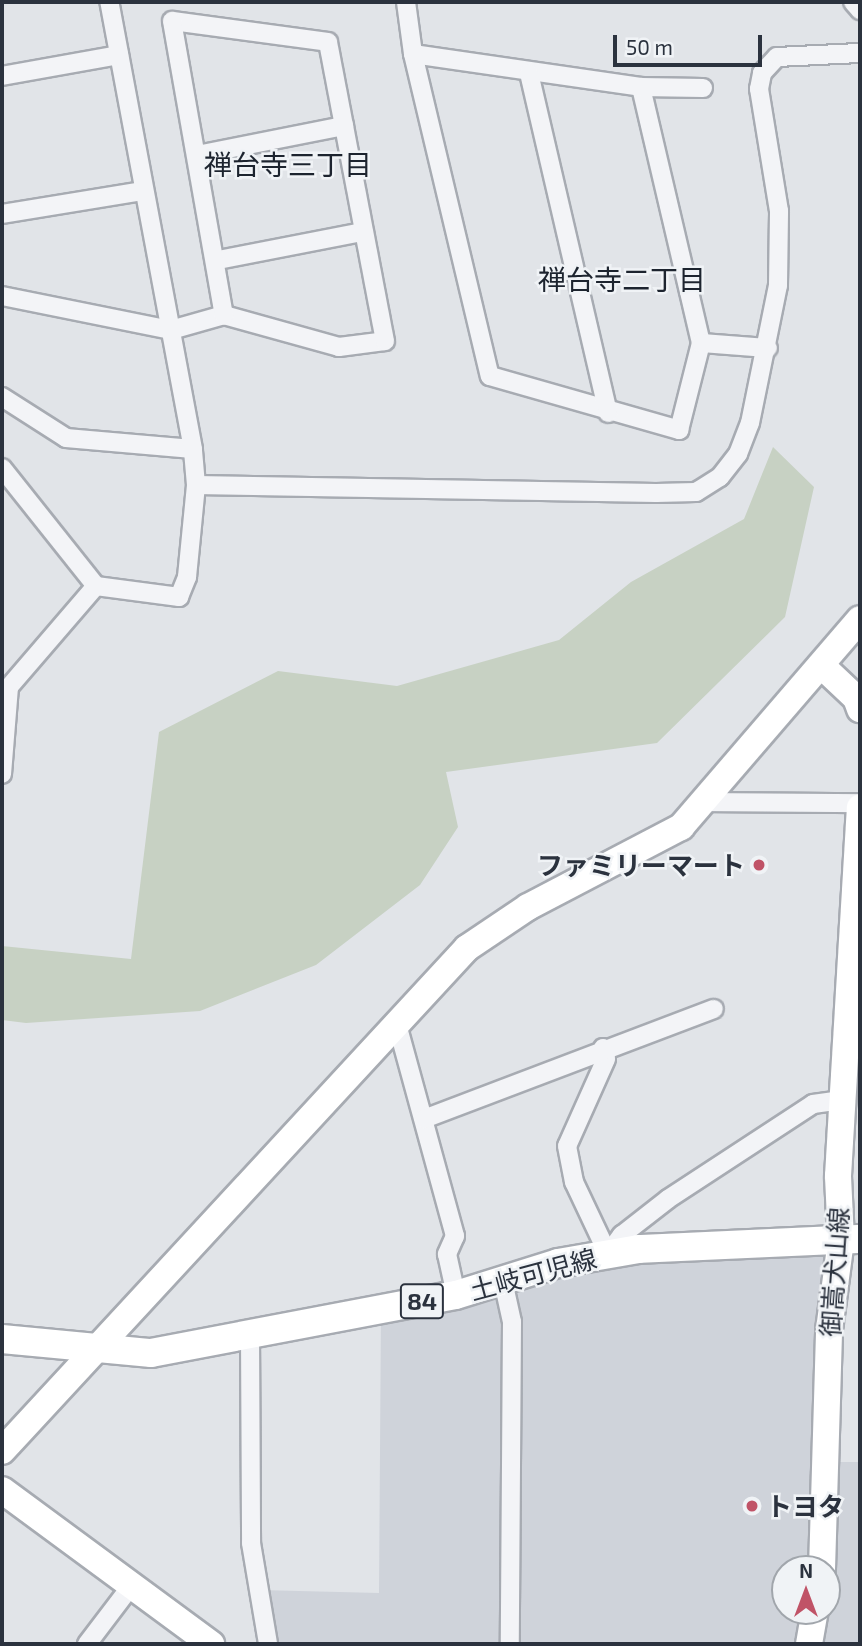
<!DOCTYPE html>
<meta charset="utf-8">
<style>
body{margin:0}
#map{position:relative;width:862px;height:1646px;overflow:hidden;background:#e1e4e8;font-family:"Exo 2","Noto Sans JP",sans-serif}
div>[style]{position:absolute}
.built>*{inset:0;background:#cfd3da}
.green>*{inset:0;background:#c7d1c3}
.roads{filter:drop-shadow(2px 0 #a7abb2) drop-shadow(-2px 0 #a7abb2) drop-shadow(0 2px #a7abb2) drop-shadow(0 -2px #a7abb2)}
.street>*{height:18px;margin:-9px;padding:0 9px;transform-origin:9px;border-radius:9px;background:#f3f4f7}
.secondary>*{height:26px;margin:-13px;padding:0 13px;transform-origin:13px;border-radius:13px;background:#fff}
.primary>*{height:28px;margin:-14px;padding:0 14px;transform-origin:14px;border-radius:14px;background:#fff}
.dots>*{width:19px;height:19px;translate:-50% -50%;box-sizing:border-box;border:4px solid #f0f3f6;border-radius:50%}
span{translate:-50% -50%;white-space:nowrap;text-align:center;line-height:1.15;-webkit-text-stroke:5px #f0f3f6;paint-order:stroke}
.shield-label span{padding:2px 5px;background:#f0f3f6;border:2px solid;border-radius:5px;-webkit-text-stroke-width:0}
.shield-label{font-size:24px;color:#2b323e;font-weight:700}
.poi-label{font-size:26px;color:#2b323e;font-weight:700}
.right{translate:-100% -50%;text-align:right}
.left{translate:0 -50%;text-align:left}
.street-label{font-size:26px;color:#2b323e}
.neighbourhood-label{font-size:28px;color:#1d242f}
.frame{position:absolute;inset:0;border:4px solid #2b323e;pointer-events:none}
.north{position:absolute;left:771px;top:1555px;width:70px;height:70px;box-sizing:border-box;background:#f0f3f6;border:2px solid #a1a6ac;border-radius:50%;rotate:0deg;font-size:19px;font-weight:700;line-height:28px;text-align:center;color:#2b323e}
.north::after{content:'';display:block;margin:auto;width:24px;height:32px;background:#c05367;clip-path:polygon(50% 0,100% 100%,50% 72%,0 100%)}
.scale{position:absolute;left:613px;top:35px;width:149px;height:32px;box-sizing:border-box;border:4px solid #2b323e;border-top:0;padding-left:9px;font-size:21px;line-height:24px;white-space:nowrap;color:#2b323e;-webkit-text-stroke:5px #f0f3f6;paint-order:stroke}
</style>
<div id="map">
<div class="built">
<div style="clip-path:polygon(evenodd,841px 1240px,828px 1462px,860px 1462px,860px 1644px,268px 1644px,259px 1590px,379px 1593px,381px 1309px,558px 1263px,841px 1240px,785px 1569px,827px 1569px,827px 1611px,785px 1611px,785px 1569px)"></div>
</div>
<div class="green">
<div style="clip-path:polygon(773px 447px,814px 487px,785px 617px,657px 743px,446px 772px,458px 827px,420px 885px,316px 965px,200px 1011px,26px 1023px,2px 1020px,2px 946px,131px 959px,159px 732px,278px 671px,397px 686px,559px 640px,631px 582px,744px 519px)"></div>
</div>
<div class="roads">
<div class="street">
<div style="left:406px;top:2px;width:52px;rotate:82.3deg"></div>
<div style="left:413px;top:54px;width:331px;rotate:76.6deg"></div>
<div style="left:490px;top:376px;width:197px;rotate:15.9deg"></div>
<div style="left:679px;top:430px;width:90px;rotate:-75.8deg"></div>
<div style="left:701px;top:343px;width:263px;rotate:-103.2deg"></div>
<div style="left:853px;top:2px;width:11px;rotate:49deg"></div>
<div style="left:413px;top:54px;width:230px;rotate:8.2deg"></div>
<div style="left:641px;top:87px;width:62px;rotate:0.9deg"></div>
<div style="left:529px;top:73px;width:349px;rotate:76.9deg"></div>
<div style="left:2px;top:76px;width:119px;rotate:-10.2deg"></div>
<div style="left:197px;top:155px;width:150px;rotate:-11.2deg"></div>
<div style="left:2px;top:214px;width:142px;rotate:-9.3deg"></div>
<div style="left:218px;top:260px;width:147px;rotate:-11deg"></div>
<div style="left:2px;top:296px;width:172px;rotate:11.4deg"></div>
<div style="left:171px;top:330px;width:55px;rotate:-15.8deg"></div>
<div style="left:224px;top:315px;width:119px;rotate:15.5deg"></div>
<div style="left:339px;top:347px;width:46px;rotate:-7.4deg"></div>
<div style="left:385px;top:341px;width:304px;rotate:-100.8deg"></div>
<div style="left:328px;top:42px;width:157px;rotate:-172.3deg"></div>
<div style="left:172px;top:21px;width:299px;rotate:80deg"></div>
<div style="left:701px;top:343px;width:67px;rotate:4.3deg"></div>
<div style="left:2px;top:397px;width:76px;rotate:32.6deg"></div>
<div style="left:66px;top:438px;width:127px;rotate:5deg"></div>
<div style="left:2px;top:468px;width:151px;rotate:51.5deg"></div>
<div style="left:96px;top:586px;width:84px;rotate:7.5deg"></div>
<div style="left:179px;top:597px;width:22px;rotate:-68deg"></div>
<div style="left:187px;top:577px;width:92px;rotate:-84.4deg"></div>
<div style="left:196px;top:485px;width:36px;rotate:-95deg"></div>
<div style="left:193px;top:449px;width:455px;rotate:-100.6deg"></div>
<div style="left:196px;top:485px;width:460px;rotate:1deg"></div>
<div style="left:656px;top:493px;width:40px;rotate:-1.4deg"></div>
<div style="left:696px;top:492px;width:28px;rotate:-32deg"></div>
<div style="left:720px;top:477px;width:29px;rotate:-52deg"></div>
<div style="left:738px;top:454px;width:33px;rotate:-69deg"></div>
<div style="left:750px;top:423px;width:141px;rotate:-78.5deg"></div>
<div style="left:778px;top:285px;width:74px;rotate:-89.2deg"></div>
<div style="left:779px;top:211px;width:124px;rotate:-99.3deg"></div>
<div style="left:759px;top:89px;width:16px;rotate:-79deg"></div>
<div style="left:762px;top:73px;width:22px;rotate:-47deg"></div>
<div style="left:777px;top:57px;width:83px;rotate:-2.8deg"></div>
<div style="left:2px;top:774px;width:87px;rotate:-85.4deg"></div>
<div style="left:9px;top:687px;width:133px;rotate:-49.3deg"></div>
<div style="left:707px;top:802px;width:153px;rotate:0.4deg"></div>
<div style="left:397px;top:1024px;width:220px;rotate:74.7deg"></div>
<div style="left:455px;top:1236px;width:20px;rotate:114deg"></div>
<div style="left:447px;top:1254px;width:42px;rotate:77.6deg"></div>
<div style="left:603px;top:1048px;width:11px;rotate:75deg"></div>
<div style="left:606px;top:1059px;width:95px;rotate:114.1deg"></div>
<div style="left:567px;top:1146px;width:37px;rotate:79deg"></div>
<div style="left:574px;top:1182px;width:80px;rotate:64.7deg"></div>
<div style="left:608px;top:1254px;width:24px;rotate:-54deg"></div>
<div style="left:622px;top:1235px;width:58px;rotate:-38deg"></div>
<div style="left:668px;top:1199px;width:173px;rotate:-33.2deg"></div>
<div style="left:813px;top:1104px;width:29px;rotate:-8deg"></div>
<div style="left:424px;top:1119px;width:310px;rotate:-20.8deg"></div>
<div style="left:503px;top:1281px;width:42px;rotate:77.6deg"></div>
<div style="left:512px;top:1322px;width:322px;rotate:90.4deg"></div>
<div style="left:250px;top:1335px;width:208px;rotate:89.7deg"></div>
<div style="left:251px;top:1543px;width:102px;rotate:80.4deg"></div>
<div style="left:87px;top:1644px;width:73px;rotate:-52.8deg"></div>
</div>
<div class="secondary">
<div style="left:822px;top:666px;width:47px;rotate:43.3deg"></div>
<div style="left:856px;top:698px;width:12px;rotate:70deg"></div>
<div style="left:2px;top:1451px;width:685px;rotate:-47.25deg"></div>
<div style="left:467px;top:948px;width:73px;rotate:-33.9deg"></div>
<div style="left:528px;top:907px;width:173px;rotate:-27.6deg"></div>
<div style="left:681px;top:827px;width:274px;rotate:-49.3deg"></div>
<div style="left:2px;top:1490px;width:260px;rotate:36.4deg"></div>
<div style="left:822px;top:1569px;width:239px;rotate:-88.3deg"></div>
<div style="left:829px;top:1330px;width:91px;rotate:-82.4deg"></div>
<div style="left:841px;top:1240px;width:64px;rotate:-92.7deg"></div>
<div style="left:838px;top:1176px;width:369px;rotate:-86.6deg"></div>
<div style="left:809px;top:1644px;width:34px;rotate:-80deg"></div>
</div>
<div class="primary">
<div style="left:2px;top:1339px;width:150px;rotate:5.4deg"></div>
<div style="left:151px;top:1353px;width:310px;rotate:-10.8deg"></div>
<div style="left:456px;top:1295px;width:107px;rotate:-17.4deg"></div>
<div style="left:558px;top:1263px;width:82px;rotate:-9.8deg"></div>
<div style="left:639px;top:1249px;width:221px;rotate:-2.6deg"></div>
</div>
</div>
<div class="dots">
<div style="left:759px;top:865px;background:#c05367"></div>
<div style="left:752px;top:1506px;background:#c05367"></div>
</div>
<div class="shield-label">
<span style="left:422px;top:1301px">84</span>
</div>
<div class="poi-label">
<span class="right" style="left:745px;top:865px">ファミリーマート</span>
<span class="left" style="left:766px;top:1506px">トヨタ</span>
</div>
<div class="street-label">
<span style="left:834px;top:1272px;rotate:-86deg">御嵩犬山線</span>
<span style="left:533px;top:1274px;rotate:-15deg">土岐可児線</span>
</div>
<div class="neighbourhood-label">
<span style="left:288px;top:164px">禅台寺三丁目</span>
<span style="left:622px;top:279px">禅台寺二丁目</span>
</div>
<div class="frame"></div>
<div class="north">N</div>
<div class="scale">50 m</div>
</div>
